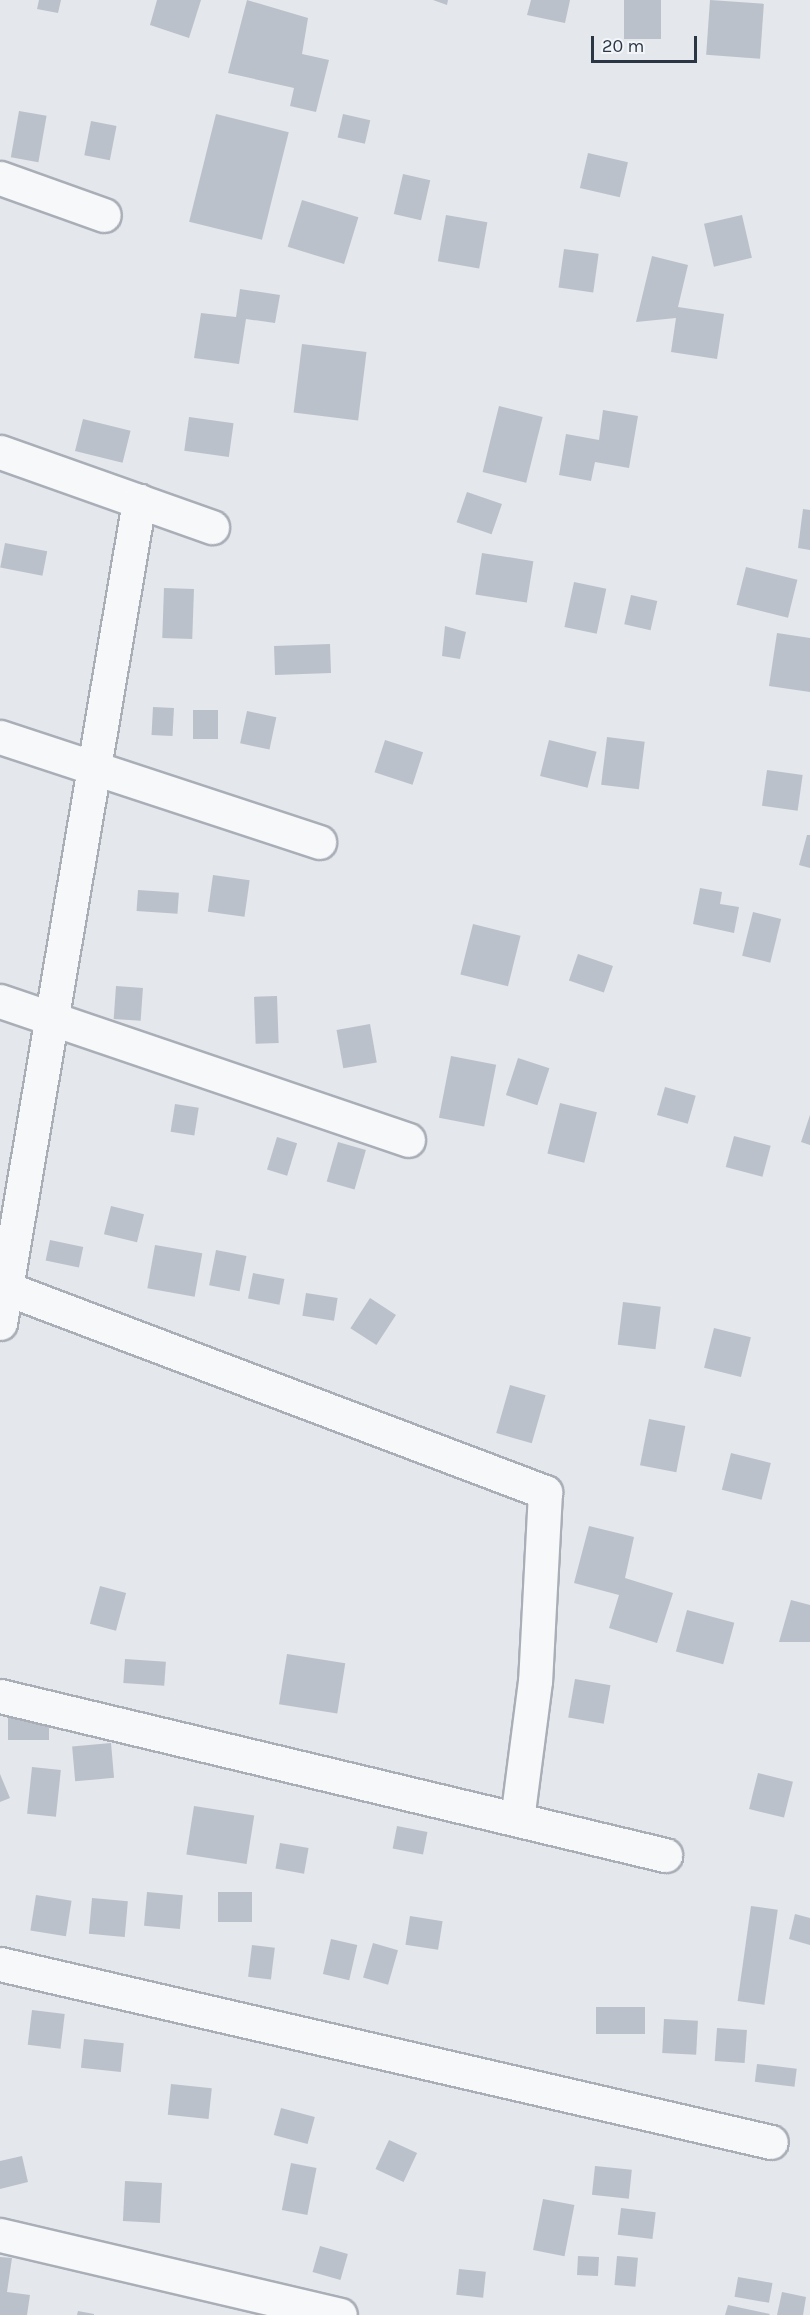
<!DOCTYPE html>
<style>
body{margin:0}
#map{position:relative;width:810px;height:2315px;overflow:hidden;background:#e4e7ec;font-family:Karla,sans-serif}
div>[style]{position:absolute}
.building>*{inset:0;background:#bbc1ca;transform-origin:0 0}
.roads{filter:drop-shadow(2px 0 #a9aeb7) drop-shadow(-2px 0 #a9aeb7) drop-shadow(0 2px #a9aeb7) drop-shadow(0 -2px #a9aeb7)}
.street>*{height:33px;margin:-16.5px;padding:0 16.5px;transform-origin:16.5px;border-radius:16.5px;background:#f7f8fa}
span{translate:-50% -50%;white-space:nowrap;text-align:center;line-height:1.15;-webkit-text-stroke:5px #f3f6f9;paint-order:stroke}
.scale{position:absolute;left:591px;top:36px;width:106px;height:27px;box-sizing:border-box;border:3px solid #2b3645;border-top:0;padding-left:8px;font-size:18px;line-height:21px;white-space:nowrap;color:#2b3645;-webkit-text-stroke:4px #f3f6f9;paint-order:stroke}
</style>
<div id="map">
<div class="building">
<div style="clip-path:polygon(39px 0,61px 0,58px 13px,37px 9px)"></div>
<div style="clip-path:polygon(157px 0,201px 0,189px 38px,150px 25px)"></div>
<div style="clip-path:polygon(247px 0,308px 18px,302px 54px,329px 60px,316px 112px,290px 106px,294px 88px,228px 73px)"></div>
<div style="clip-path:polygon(433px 0,448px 0,447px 5px)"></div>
<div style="clip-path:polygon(531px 0,570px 0,565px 23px,527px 15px)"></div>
<div style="left:624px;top:0;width:37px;height:39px"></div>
<div style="left:710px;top:0;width:54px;height:55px;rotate:4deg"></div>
<div style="left:19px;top:111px;width:28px;height:47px;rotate:10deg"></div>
<div style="left:216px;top:114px;width:75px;height:111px;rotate:14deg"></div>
<div style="left:343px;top:114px;width:28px;height:24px;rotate:13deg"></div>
<div style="left:91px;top:121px;width:26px;height:35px;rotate:11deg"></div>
<div style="left:588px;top:153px;width:41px;height:36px;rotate:13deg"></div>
<div style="left:403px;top:174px;width:28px;height:41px;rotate:13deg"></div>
<div style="left:302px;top:200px;width:59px;height:49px;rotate:17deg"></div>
<div style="left:446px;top:215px;width:42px;height:47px;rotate:10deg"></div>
<div style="left:742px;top:215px;width:44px;height:39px;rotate:77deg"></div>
<div style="left:564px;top:249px;width:35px;height:39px;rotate:8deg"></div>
<div style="clip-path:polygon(652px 256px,688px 265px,678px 307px,724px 314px,717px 359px,671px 352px,676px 318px,636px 322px)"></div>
<div style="clip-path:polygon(240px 289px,280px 295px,275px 323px,246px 319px,239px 364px,194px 358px,201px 313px,236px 317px)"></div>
<div style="left:302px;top:344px;width:65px;height:69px;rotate:7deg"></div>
<div style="left:499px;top:406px;width:45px;height:68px;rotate:14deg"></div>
<div style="clip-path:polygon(603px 410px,638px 416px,629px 468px,595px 462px,591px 481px,559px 475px,566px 434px,599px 440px)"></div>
<div style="left:189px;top:417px;width:45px;height:34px;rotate:8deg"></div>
<div style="left:83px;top:419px;width:49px;height:33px;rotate:14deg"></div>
<div style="left:467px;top:492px;width:37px;height:32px;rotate:19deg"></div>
<div style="clip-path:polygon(803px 509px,810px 510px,810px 550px,798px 548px)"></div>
<div style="left:5px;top:543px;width:43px;height:25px;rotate:11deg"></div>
<div style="left:482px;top:553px;width:52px;height:42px;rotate:9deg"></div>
<div style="left:746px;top:567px;width:53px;height:39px;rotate:14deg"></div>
<div style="left:574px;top:582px;width:33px;height:46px;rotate:12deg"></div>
<div style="left:164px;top:588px;width:30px;height:50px;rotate:2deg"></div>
<div style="left:631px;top:595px;width:27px;height:30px;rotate:13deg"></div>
<div style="clip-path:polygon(445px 626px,466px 632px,460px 659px,442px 656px)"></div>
<div style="clip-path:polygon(777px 633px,810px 638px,810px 692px,769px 686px)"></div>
<div style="left:330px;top:644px;width:29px;height:56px;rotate:88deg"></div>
<div style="left:153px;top:707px;width:21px;height:28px;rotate:3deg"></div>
<div style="left:218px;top:710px;width:29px;height:25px;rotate:90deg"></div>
<div style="left:247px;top:711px;width:30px;height:33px;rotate:12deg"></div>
<div style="left:607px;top:737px;width:38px;height:48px;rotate:7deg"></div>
<div style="left:385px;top:740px;width:40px;height:34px;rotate:18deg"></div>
<div style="left:549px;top:740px;width:49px;height:37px;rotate:14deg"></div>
<div style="left:767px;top:770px;width:36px;height:36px;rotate:8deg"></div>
<div style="clip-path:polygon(807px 835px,810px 835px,810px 868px,799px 865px)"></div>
<div style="left:213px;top:875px;width:37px;height:37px;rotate:8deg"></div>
<div style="clip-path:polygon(700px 888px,722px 892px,720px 904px,739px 907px,734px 933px,693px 924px)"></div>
<div style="left:138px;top:890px;width:41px;height:21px;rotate:4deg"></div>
<div style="left:753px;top:912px;width:29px;height:45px;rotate:14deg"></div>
<div style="left:473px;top:924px;width:49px;height:52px;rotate:14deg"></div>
<div style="left:578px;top:954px;width:37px;height:28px;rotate:19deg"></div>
<div style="left:116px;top:986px;width:27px;height:33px;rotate:4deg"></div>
<div style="left:277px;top:996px;width:47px;height:23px;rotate:88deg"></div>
<div style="left:370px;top:1024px;width:39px;height:34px;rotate:80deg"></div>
<div style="left:451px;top:1056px;width:46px;height:63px;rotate:11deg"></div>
<div style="left:518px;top:1058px;width:33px;height:39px;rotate:18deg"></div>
<div style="left:665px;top:1087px;width:32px;height:29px;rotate:16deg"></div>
<div style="left:560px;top:1103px;width:38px;height:52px;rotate:14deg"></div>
<div style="left:175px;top:1104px;width:24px;height:28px;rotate:9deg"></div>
<div style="clip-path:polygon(810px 1115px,810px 1145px,801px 1142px)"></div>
<div style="left:734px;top:1136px;width:38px;height:32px;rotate:15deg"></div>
<div style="left:277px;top:1137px;width:21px;height:34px;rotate:17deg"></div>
<div style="left:338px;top:1142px;width:29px;height:41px;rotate:16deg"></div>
<div style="left:111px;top:1206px;width:34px;height:29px;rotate:14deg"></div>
<div style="left:50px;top:1240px;width:34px;height:21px;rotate:12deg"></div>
<div style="left:155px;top:1245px;width:48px;height:44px;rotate:10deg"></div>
<div style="left:216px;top:1250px;width:31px;height:36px;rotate:11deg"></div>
<div style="left:253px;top:1273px;width:32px;height:26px;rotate:11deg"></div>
<div style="left:306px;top:1293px;width:32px;height:23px;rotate:9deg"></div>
<div style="left:370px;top:1298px;width:31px;height:36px;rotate:33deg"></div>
<div style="left:623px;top:1302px;width:38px;height:43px;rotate:7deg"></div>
<div style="left:714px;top:1328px;width:38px;height:41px;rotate:14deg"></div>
<div style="left:510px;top:1385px;width:37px;height:50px;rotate:16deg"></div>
<div style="left:649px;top:1419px;width:37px;height:47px;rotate:11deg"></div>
<div style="left:731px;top:1453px;width:41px;height:38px;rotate:14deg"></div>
<div style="clip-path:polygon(589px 1526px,634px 1537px,625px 1578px,673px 1593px,657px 1643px,609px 1628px,619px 1595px,574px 1583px)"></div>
<div style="left:100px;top:1586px;width:27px;height:39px;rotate:15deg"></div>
<div style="clip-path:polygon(791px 1600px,810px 1605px,810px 1642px,779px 1642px)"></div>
<div style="left:687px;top:1610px;width:49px;height:43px;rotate:15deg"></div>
<div style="left:287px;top:1654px;width:59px;height:51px;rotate:9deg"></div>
<div style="left:125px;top:1659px;width:41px;height:24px;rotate:4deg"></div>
<div style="left:575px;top:1679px;width:36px;height:39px;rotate:10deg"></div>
<div style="left:8px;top:1713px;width:41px;height:27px"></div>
<div style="left:111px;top:1743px;width:35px;height:39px;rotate:85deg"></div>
<div style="left:32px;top:1767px;width:29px;height:47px;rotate:6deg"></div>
<div style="left:758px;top:1773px;width:36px;height:37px;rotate:14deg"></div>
<div style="clip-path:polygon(0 1774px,10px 1798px,0 1802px)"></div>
<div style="left:194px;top:1806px;width:61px;height:49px;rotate:9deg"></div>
<div style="left:397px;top:1826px;width:31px;height:23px;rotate:11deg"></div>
<div style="left:280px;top:1843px;width:29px;height:26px;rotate:10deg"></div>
<div style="left:147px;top:1892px;width:36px;height:34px;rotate:5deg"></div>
<div style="left:218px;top:1892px;width:34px;height:30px"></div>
<div style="left:36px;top:1895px;width:36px;height:36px;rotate:9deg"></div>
<div style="left:92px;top:1898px;width:36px;height:36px;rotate:5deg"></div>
<div style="left:751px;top:1906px;width:27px;height:96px;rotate:8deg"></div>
<div style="clip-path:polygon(795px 1914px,810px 1918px,810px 1945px,789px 1939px)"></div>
<div style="left:410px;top:1916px;width:33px;height:29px;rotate:9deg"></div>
<div style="left:331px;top:1939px;width:27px;height:36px;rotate:13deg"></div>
<div style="left:373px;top:1943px;width:26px;height:36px;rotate:16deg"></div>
<div style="left:252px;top:1945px;width:23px;height:32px;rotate:7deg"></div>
<div style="left:596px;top:2007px;width:49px;height:27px"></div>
<div style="left:32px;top:2010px;width:33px;height:35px;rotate:7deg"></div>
<div style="left:664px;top:2019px;width:34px;height:34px;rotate:3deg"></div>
<div style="left:717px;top:2028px;width:30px;height:33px;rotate:4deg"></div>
<div style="left:84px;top:2039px;width:40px;height:29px;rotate:6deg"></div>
<div style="left:757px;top:2064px;width:40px;height:18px;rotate:7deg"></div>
<div style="left:171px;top:2084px;width:41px;height:31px;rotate:6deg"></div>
<div style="left:281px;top:2108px;width:35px;height:28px;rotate:15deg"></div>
<div style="left:389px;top:2140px;width:31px;height:32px;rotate:25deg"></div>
<div style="clip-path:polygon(22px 2156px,28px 2182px,0 2189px,0 2161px)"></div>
<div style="left:291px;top:2163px;width:26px;height:48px;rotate:11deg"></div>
<div style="left:595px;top:2166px;width:37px;height:29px;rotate:6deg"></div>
<div style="left:125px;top:2181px;width:37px;height:40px;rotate:3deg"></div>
<div style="left:543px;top:2199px;width:32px;height:52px;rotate:11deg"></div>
<div style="left:621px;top:2208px;width:35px;height:27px;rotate:7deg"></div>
<div style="left:320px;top:2246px;width:29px;height:27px;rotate:16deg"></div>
<div style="left:578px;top:2256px;width:21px;height:19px;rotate:3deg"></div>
<div style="left:617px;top:2256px;width:21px;height:29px;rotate:5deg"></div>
<div style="clip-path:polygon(0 2257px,12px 2258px,7px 2292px,30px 2295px,27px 2315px,0 2315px)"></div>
<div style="left:459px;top:2269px;width:27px;height:26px;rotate:6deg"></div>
<div style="left:738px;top:2277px;width:35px;height:20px;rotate:10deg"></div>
<div style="clip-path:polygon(782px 2292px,806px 2297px,803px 2315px,777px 2315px)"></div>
<div style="clip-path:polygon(728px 2305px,770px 2314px,769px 2315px,725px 2315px)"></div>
<div style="clip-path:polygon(78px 2311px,94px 2314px,94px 2315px,77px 2315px)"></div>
</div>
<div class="roads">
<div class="street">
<div style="left:0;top:178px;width:110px;rotate:19.6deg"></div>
<div style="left:0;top:452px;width:225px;rotate:19.5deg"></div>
<div style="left:0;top:737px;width:336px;rotate:18.2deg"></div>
<div style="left:0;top:1001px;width:431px;rotate:18.8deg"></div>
<div style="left:0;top:1286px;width:583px;rotate:20.71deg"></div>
<div style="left:545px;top:1492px;width:189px;rotate:93deg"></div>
<div style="left:535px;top:1681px;width:139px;rotate:97.4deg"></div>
<div style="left:0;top:1323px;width:834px;rotate:-80.4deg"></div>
<div style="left:0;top:1696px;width:684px;rotate:13.45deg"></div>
<div style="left:0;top:1964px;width:791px;rotate:13deg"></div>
<div style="left:0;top:2235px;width:349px;rotate:13.2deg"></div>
</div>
</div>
<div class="scale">20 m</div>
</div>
